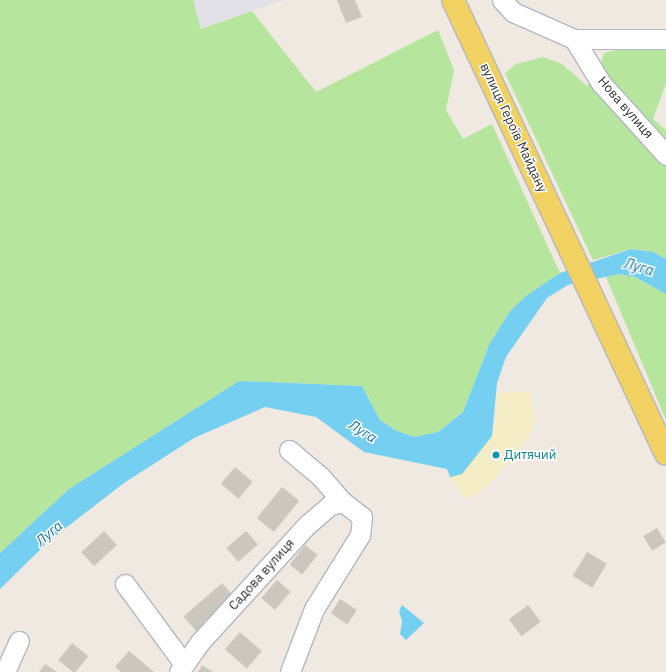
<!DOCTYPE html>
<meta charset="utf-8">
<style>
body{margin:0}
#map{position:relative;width:666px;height:672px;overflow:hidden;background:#efe9e1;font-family:"IBM Plex Sans",sans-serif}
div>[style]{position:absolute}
.industrial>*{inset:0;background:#e3e1e8}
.green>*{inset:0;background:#b6e59e}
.sand>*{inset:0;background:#f3ecc5}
.water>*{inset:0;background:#75cff0}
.building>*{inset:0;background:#cbc7bf;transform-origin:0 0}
.roads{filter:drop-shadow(1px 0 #b4b7c1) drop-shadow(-1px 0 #b4b7c1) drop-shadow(0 1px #b4b7c1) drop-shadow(0 -1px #b4b7c1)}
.minor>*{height:19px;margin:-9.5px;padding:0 9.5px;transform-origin:9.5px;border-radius:9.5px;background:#fff}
.major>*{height:22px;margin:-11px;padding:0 11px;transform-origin:11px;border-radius:11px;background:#f2d163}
.dots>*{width:11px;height:11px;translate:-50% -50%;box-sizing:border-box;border:2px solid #fff;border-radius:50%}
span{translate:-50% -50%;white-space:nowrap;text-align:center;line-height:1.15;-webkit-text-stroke:3px #fff;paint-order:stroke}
.street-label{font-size:13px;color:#2e2e2e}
.culture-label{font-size:13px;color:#0d838f}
.left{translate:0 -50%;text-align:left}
.water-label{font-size:14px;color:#0d6fa3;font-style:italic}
</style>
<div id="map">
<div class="industrial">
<div style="clip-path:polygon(193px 0,283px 0,201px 29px)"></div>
</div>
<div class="green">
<div style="clip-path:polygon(0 0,193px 0,201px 29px,252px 11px,316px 92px,438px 30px,454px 70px,446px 110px,463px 139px,492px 124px,560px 273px,527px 295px,510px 311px,489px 345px,463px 412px,438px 432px,414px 437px,395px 430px,380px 420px,362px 386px,239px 381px,69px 489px,0 553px)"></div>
<div style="clip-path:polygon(632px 46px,666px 46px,666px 83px,653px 119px,666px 130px,666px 259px,653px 252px,631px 249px,593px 260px,505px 73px,516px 64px,543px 57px,562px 64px,587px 86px,599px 72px,604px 53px)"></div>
<div style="clip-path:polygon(619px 274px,635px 277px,666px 294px,666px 420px,606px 277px)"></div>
</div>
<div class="sand">
<div style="clip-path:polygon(530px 391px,535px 419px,529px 436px,497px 477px,475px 496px,463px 498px,450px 477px,462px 474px,496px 421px,497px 393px)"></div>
</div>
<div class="water">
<div style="clip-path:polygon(631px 249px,653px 252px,666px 259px,666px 294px,635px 277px,619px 274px,568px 285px,547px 298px,506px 357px,497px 383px,492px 436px,462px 474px,450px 477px,447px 469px,364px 452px,316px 417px,265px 407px,194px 438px,124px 483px,50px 540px,0 589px,0 553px,69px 489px,239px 381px,362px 386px,380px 420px,395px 430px,414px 437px,438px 432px,463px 412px,489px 345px,510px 311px,527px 295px,560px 273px)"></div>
<div style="clip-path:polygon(402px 605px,424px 623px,406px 640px,400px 634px,402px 621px,399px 611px)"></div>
</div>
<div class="building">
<div style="clip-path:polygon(337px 0,355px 0,362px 17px,346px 23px)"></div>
<div style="left:235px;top:467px;width:23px;height:22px;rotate:40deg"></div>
<div style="left:282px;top:487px;width:22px;height:40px;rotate:39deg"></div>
<div style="left:657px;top:528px;width:17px;height:16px;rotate:59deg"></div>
<div style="left:104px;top:531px;width:19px;height:31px;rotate:47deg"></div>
<div style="left:246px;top:531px;width:18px;height:26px;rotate:49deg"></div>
<div style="left:305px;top:545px;width:16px;height:25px;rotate:38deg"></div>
<div style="left:587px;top:552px;width:23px;height:28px;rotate:31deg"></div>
<div style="left:277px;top:580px;width:18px;height:24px;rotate:41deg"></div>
<div style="left:222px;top:583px;width:20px;height:51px;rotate:49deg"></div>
<div style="left:340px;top:599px;width:20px;height:17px;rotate:33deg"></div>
<div style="left:528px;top:605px;width:21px;height:24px;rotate:53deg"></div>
<div style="left:240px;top:632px;width:29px;height:23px;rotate:41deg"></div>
<div style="left:72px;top:643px;width:21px;height:22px;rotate:39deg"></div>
<div style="clip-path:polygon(129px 651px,154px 672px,121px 672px,115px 667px)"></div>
<div style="clip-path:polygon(45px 664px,57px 672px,39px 672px)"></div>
<div style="clip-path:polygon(202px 665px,213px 672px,198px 672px)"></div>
</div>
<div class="roads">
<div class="minor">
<div style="left:502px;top:0;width:16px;rotate:47deg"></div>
<div style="left:513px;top:12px;width:67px;rotate:23.9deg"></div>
<div style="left:574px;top:39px;width:92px"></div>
<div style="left:574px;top:39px;width:52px;rotate:58.5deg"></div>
<div style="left:601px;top:83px;width:97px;rotate:47.9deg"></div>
<div style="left:289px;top:450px;width:42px;rotate:40.2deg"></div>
<div style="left:321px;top:477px;width:33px;rotate:49deg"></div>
<div style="left:125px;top:584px;width:99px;rotate:53.6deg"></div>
<div style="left:5px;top:672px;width:34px;rotate:-66deg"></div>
<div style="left:179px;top:672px;width:37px;rotate:-55deg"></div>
<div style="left:200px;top:642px;width:159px;rotate:-47.6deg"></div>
<div style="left:307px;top:525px;width:30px;rotate:-41deg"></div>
<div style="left:330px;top:505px;width:13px;rotate:-13deg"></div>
<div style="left:343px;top:502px;width:24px;rotate:38deg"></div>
<div style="left:362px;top:517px;width:18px;rotate:96deg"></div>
<div style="left:360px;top:535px;width:87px;rotate:121.9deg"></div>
<div style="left:314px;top:609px;width:67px;rotate:110.9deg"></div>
</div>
<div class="major">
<div style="left:453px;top:0;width:501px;rotate:64.87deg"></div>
</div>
</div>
<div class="dots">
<div style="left:496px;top:455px;background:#0f9aa8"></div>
</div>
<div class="street-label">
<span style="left:625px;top:108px;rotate:49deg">Нова вулиця</span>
<span style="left:513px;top:128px;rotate:65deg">вулиця Героїв Майдану</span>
<span style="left:262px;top:575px;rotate:-48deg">Садова вулиця</span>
</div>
<div class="culture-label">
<span class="left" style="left:504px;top:455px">Дитячий</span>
</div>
<div class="water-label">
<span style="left:639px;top:267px;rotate:16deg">Луга</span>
<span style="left:363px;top:431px;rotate:32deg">Луга</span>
<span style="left:49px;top:533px;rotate:-40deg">Луга</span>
</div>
</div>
